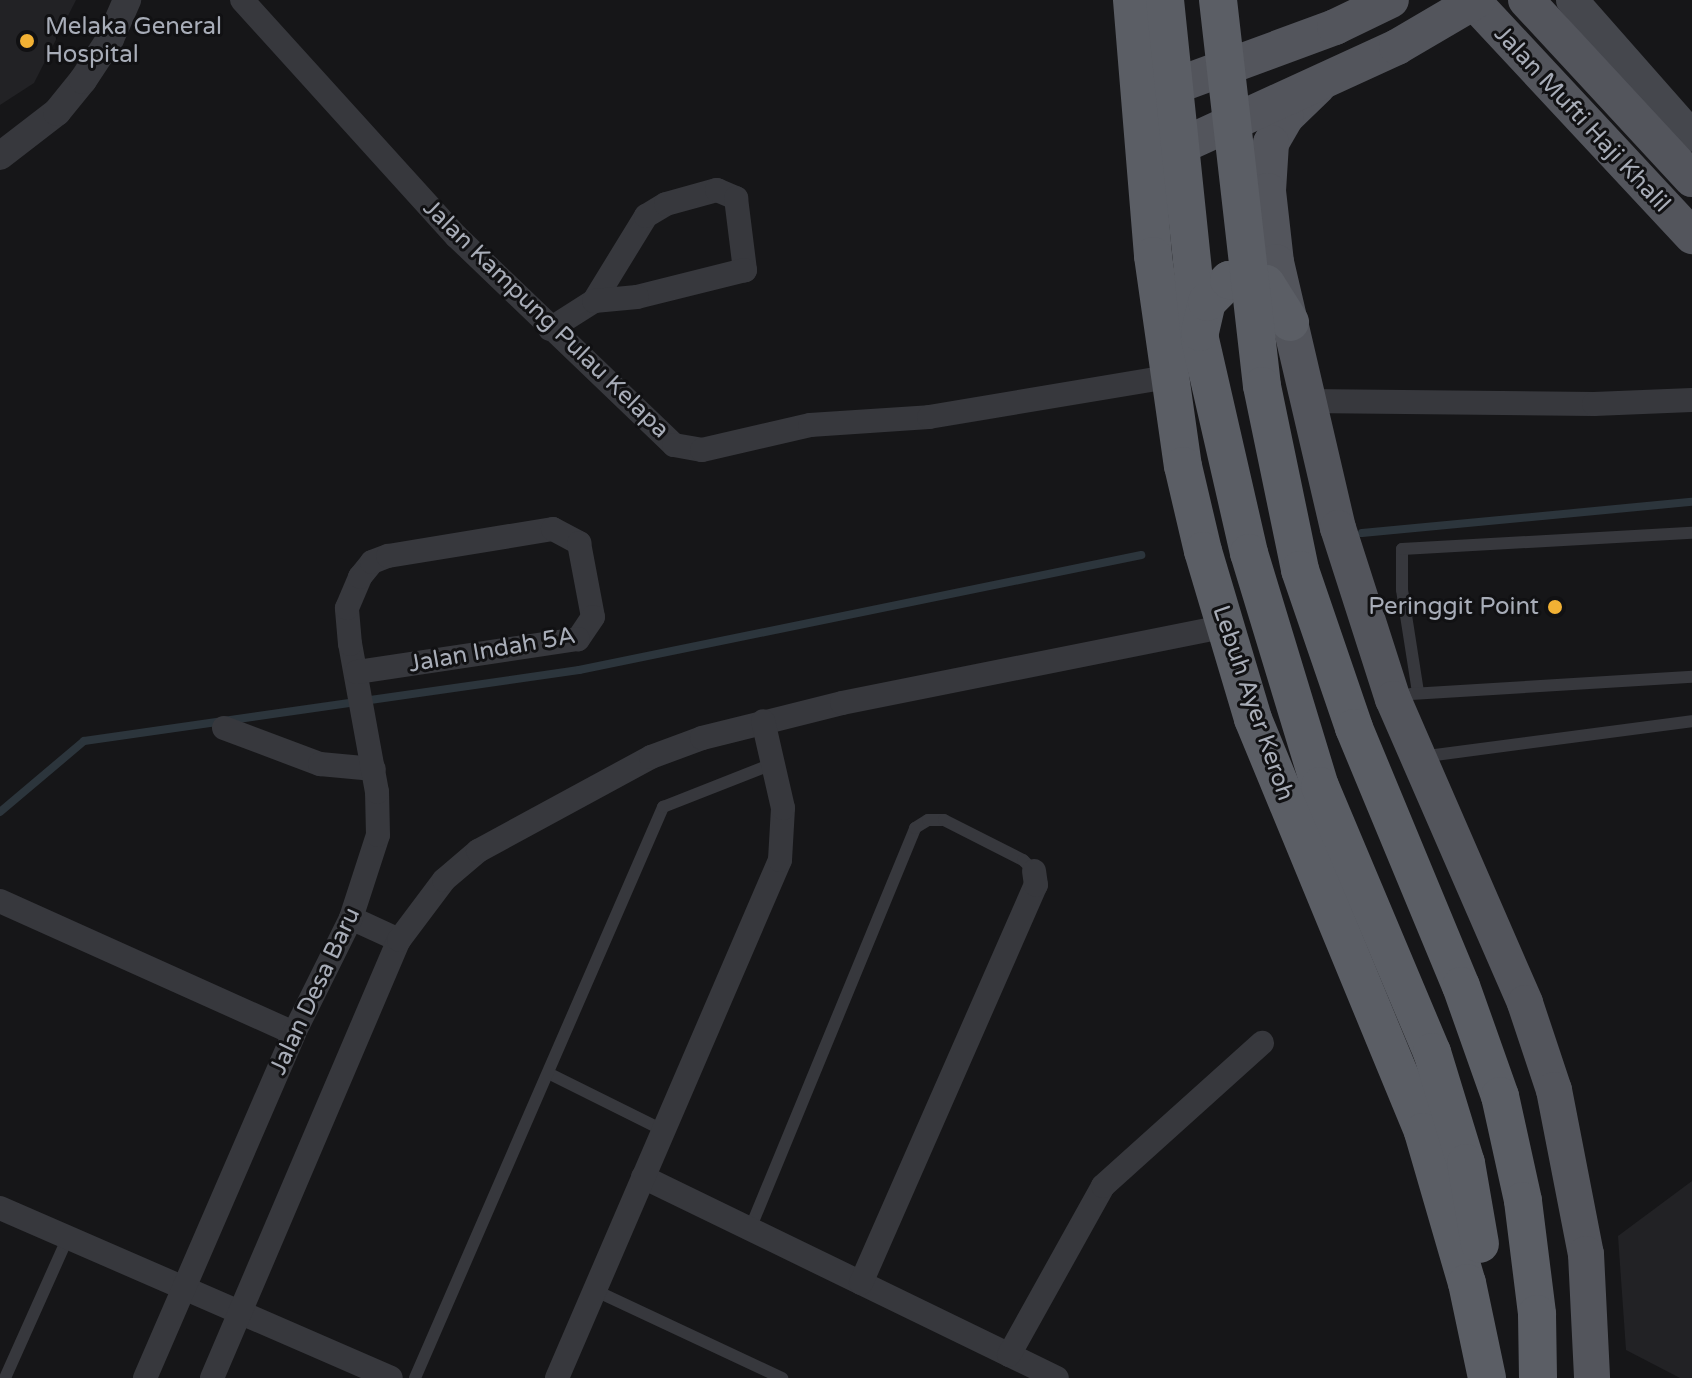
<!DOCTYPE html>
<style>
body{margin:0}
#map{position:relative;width:1692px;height:1378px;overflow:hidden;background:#161618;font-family:"Varela Round",sans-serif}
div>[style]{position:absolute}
.built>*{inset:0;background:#222225}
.stream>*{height:8px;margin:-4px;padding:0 4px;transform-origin:4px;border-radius:4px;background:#2c353c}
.service>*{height:12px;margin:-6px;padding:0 6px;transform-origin:6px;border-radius:6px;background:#37383d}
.minor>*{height:24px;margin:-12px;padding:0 12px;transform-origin:12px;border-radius:12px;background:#37383d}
.tertiary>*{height:28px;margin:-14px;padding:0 14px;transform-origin:14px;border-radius:14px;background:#37383d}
.secondary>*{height:32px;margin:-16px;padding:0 16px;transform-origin:16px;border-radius:16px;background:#45474d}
.primary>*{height:36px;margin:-18px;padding:0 18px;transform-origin:18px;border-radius:18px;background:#53555c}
.trunk>*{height:38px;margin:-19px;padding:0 19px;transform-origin:19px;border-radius:19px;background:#5b5e65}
.trunk-bridge>*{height:38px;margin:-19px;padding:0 19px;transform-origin:19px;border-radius:19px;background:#5b5e65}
.dots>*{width:22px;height:22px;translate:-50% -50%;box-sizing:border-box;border:4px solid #111113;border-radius:50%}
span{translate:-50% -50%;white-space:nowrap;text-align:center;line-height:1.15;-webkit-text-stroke:6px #111113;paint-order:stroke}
.poi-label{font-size:24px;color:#a8adb8}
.left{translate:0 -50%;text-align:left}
.right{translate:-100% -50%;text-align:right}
.street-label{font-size:24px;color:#a8adb8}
</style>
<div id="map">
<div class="built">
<div style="clip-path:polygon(0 0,76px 0,34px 83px,0 105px)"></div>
<div style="clip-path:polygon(1692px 1181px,1692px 1378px,1680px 1378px,1626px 1350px,1618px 1236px)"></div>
</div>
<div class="stream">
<div style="left:1362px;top:533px;width:331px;rotate:-5.4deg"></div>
<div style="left:0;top:812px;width:110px;rotate:-40.2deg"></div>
<div style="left:84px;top:741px;width:500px;rotate:-8.16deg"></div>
<div style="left:579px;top:670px;width:574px;rotate:-11.56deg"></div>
</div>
<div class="service">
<div style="left:1418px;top:692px;width:103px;rotate:-98.9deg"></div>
<div style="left:1402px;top:590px;width:41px;rotate:-90deg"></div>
<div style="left:1402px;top:549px;width:290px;rotate:-3.2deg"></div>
<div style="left:1411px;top:694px;width:282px;rotate:-3.5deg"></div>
<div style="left:1420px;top:757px;width:274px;rotate:-7.5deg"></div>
<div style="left:550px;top:1074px;width:126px;rotate:26.4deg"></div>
<div style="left:750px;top:1229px;width:434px;rotate:-67.6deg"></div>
<div style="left:915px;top:828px;width:15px;rotate:-32deg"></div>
<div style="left:928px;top:820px;width:16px"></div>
<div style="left:944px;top:820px;width:89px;rotate:26.9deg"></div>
<div style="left:1023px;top:860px;width:16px;rotate:45deg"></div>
<div style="left:594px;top:1290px;width:208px;rotate:25.1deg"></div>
<div style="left:5px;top:1378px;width:154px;rotate:-65.9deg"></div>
<div style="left:415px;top:1378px;width:623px;rotate:-66.52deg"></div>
<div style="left:663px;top:807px;width:117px;rotate:-21.5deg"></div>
</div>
<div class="minor">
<div style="left:242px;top:0;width:319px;rotate:47.8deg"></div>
<div style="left:456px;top:236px;width:302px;rotate:43.8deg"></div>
<div style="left:674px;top:445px;width:28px;rotate:10deg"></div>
<div style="left:702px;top:450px;width:111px;rotate:-13deg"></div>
<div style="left:810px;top:425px;width:119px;rotate:-3.8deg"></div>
<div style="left:929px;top:417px;width:243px;rotate:-9.5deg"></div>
<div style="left:550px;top:329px;width:52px;rotate:-32.5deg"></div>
<div style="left:594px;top:301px;width:100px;rotate:-58.5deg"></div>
<div style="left:646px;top:216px;width:23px;rotate:-31deg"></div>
<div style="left:666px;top:204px;width:53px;rotate:-15.4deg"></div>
<div style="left:717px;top:190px;width:21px;rotate:23deg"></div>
<div style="left:736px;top:198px;width:73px;rotate:82.9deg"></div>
<div style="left:745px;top:270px;width:111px;rotate:166deg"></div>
<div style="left:637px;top:297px;width:43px;rotate:174.7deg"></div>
<div style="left:1307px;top:401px;width:287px;rotate:0.6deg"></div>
<div style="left:1594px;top:404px;width:98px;rotate:-2.3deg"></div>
<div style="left:224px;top:728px;width:103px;rotate:20.6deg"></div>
<div style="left:320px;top:764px;width:54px;rotate:5.3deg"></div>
<div style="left:0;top:901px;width:322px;rotate:24.2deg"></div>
<div style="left:351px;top:918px;width:53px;rotate:24.6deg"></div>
<div style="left:643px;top:1177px;width:460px;rotate:25.9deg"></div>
<div style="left:0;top:1208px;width:426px;rotate:23.5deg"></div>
<div style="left:861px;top:1283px;width:435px;rotate:-66.3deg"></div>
<div style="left:1036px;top:885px;width:14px;rotate:-98deg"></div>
<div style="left:1009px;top:1355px;width:193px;rotate:-60.9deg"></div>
<div style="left:1103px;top:1186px;width:214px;rotate:-42deg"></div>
<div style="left:145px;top:1378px;width:376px;rotate:-66.6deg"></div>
<div style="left:294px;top:1033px;width:128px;rotate:-63.6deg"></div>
<div style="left:351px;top:918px;width:87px;rotate:-72deg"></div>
<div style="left:378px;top:835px;width:43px;rotate:-91.3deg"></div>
<div style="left:377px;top:792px;width:150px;rotate:-100.3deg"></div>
<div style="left:350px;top:644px;width:36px;rotate:-95deg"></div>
<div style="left:347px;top:608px;width:34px;rotate:-67deg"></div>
<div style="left:360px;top:577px;width:19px;rotate:-51deg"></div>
<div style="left:372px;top:562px;width:17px;rotate:-21deg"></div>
<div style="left:388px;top:556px;width:167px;rotate:-9.3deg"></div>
<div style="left:553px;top:529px;width:30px;rotate:28deg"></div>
<div style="left:579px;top:543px;width:75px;rotate:79.3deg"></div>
<div style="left:593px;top:617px;width:27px;rotate:124deg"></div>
<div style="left:578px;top:639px;width:224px;rotate:171.5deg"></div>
<div style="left:212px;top:1378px;width:476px;rotate:-66.9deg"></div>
<div style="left:399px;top:940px;width:75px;rotate:-53.1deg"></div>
<div style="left:444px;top:880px;width:45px;rotate:-40.5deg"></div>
<div style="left:478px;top:851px;width:197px;rotate:-28.5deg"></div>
<div style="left:651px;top:757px;width:54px;rotate:-20.4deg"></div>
<div style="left:702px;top:738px;width:144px;rotate:-14deg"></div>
<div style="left:842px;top:703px;width:389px;rotate:-11.3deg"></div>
<div style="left:557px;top:1378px;width:564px;rotate:-66.71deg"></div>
<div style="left:780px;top:860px;width:52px;rotate:-86.7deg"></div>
<div style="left:783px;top:808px;width:89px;rotate:-102.9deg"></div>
</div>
<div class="tertiary">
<div style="left:0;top:156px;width:72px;rotate:-37.7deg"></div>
<div style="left:57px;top:112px;width:41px;rotate:-50.9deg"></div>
<div style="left:83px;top:80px;width:49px;rotate:-56.6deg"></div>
<div style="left:110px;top:39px;width:43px;rotate:-66.4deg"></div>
</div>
<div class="secondary">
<div style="left:1572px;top:0;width:181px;rotate:48.6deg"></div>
</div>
<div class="primary">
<div style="left:1472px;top:0;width:323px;rotate:47deg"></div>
<div style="left:1526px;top:0;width:244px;rotate:47.2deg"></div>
<div style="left:1175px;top:86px;width:171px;rotate:-20.2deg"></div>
<div style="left:1335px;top:27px;width:62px;rotate:-25.7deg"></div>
<div style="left:1318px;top:86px;width:45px;rotate:135.9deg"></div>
<div style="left:1286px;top:117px;width:30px;rotate:120deg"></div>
<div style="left:1271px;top:143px;width:48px;rotate:93.6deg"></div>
<div style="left:1268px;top:191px;width:71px;rotate:83.6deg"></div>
<div style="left:1276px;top:262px;width:273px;rotate:76.9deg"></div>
<div style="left:1338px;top:528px;width:180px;rotate:72.2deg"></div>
<div style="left:1393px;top:699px;width:331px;rotate:66.5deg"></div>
<div style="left:1525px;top:1003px;width:92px;rotate:71.6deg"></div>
<div style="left:1554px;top:1090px;width:167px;rotate:79deg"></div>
<div style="left:1586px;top:1254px;width:124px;rotate:87.2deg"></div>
<div style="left:1181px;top:146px;width:238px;rotate:-24.6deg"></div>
<div style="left:1397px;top:47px;width:93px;rotate:-30.4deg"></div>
</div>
<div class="trunk">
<div style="left:1132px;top:0;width:257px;rotate:85.3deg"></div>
<div style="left:1153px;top:256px;width:212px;rotate:81.9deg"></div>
<div style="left:1183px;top:466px;width:87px;rotate:76.8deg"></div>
<div style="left:1203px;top:551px;width:175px;rotate:73.4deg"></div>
<div style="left:1253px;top:719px;width:447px;rotate:67.6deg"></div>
<div style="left:1423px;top:1132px;width:157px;rotate:73.8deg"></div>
<div style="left:1467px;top:1283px;width:97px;rotate:78.1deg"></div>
<div style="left:1165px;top:0;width:341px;rotate:84.1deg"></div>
<div style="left:1200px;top:339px;width:220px;rotate:77.1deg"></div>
<div style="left:1249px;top:553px;width:244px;rotate:73.1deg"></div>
<div style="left:1320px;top:786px;width:289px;rotate:67.2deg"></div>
<div style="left:1432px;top:1052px;width:116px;rotate:73deg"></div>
<div style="left:1466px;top:1163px;width:82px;rotate:80.2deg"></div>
<div style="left:1200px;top:332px;width:31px;rotate:-77deg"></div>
<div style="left:1207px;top:302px;width:31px;rotate:-45deg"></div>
<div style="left:1229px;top:280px;width:37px;rotate:6deg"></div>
<div style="left:1266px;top:284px;width:45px;rotate:57.7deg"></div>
</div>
<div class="trunk-bridge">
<div style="left:1218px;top:0;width:388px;rotate:83.5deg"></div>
<div style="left:1262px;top:386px;width:188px;rotate:78.3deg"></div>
<div style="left:1300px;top:570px;width:167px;rotate:71.1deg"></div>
<div style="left:1354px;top:728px;width:279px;rotate:67.5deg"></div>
<div style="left:1461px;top:986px;width:117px;rotate:70.5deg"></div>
<div style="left:1500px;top:1096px;width:107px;rotate:77.6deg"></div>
<div style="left:1523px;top:1201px;width:114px;rotate:82.9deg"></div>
<div style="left:1537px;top:1314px;width:64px;rotate:89.1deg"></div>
</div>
<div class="dots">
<div style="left:27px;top:41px;background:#f2b134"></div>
<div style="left:1555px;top:607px;background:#f2b134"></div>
</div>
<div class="poi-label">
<span class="left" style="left:45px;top:41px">Melaka General<br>Hospital</span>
<span class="right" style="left:1539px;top:607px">Peringgit Point</span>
</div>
<div class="street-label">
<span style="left:1582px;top:119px;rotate:47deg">Jalan Mufti Haji Khalil</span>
<span style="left:546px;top:319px;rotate:44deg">Jalan Kampung Pulau Kelapa</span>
<span style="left:492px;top:650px;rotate:-10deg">Jalan Indah 5A</span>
<span style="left:1253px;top:703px;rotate:71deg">Lebuh Ayer Keroh</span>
<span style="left:315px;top:991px;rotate:-65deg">Jalan Desa Baru</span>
</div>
</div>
